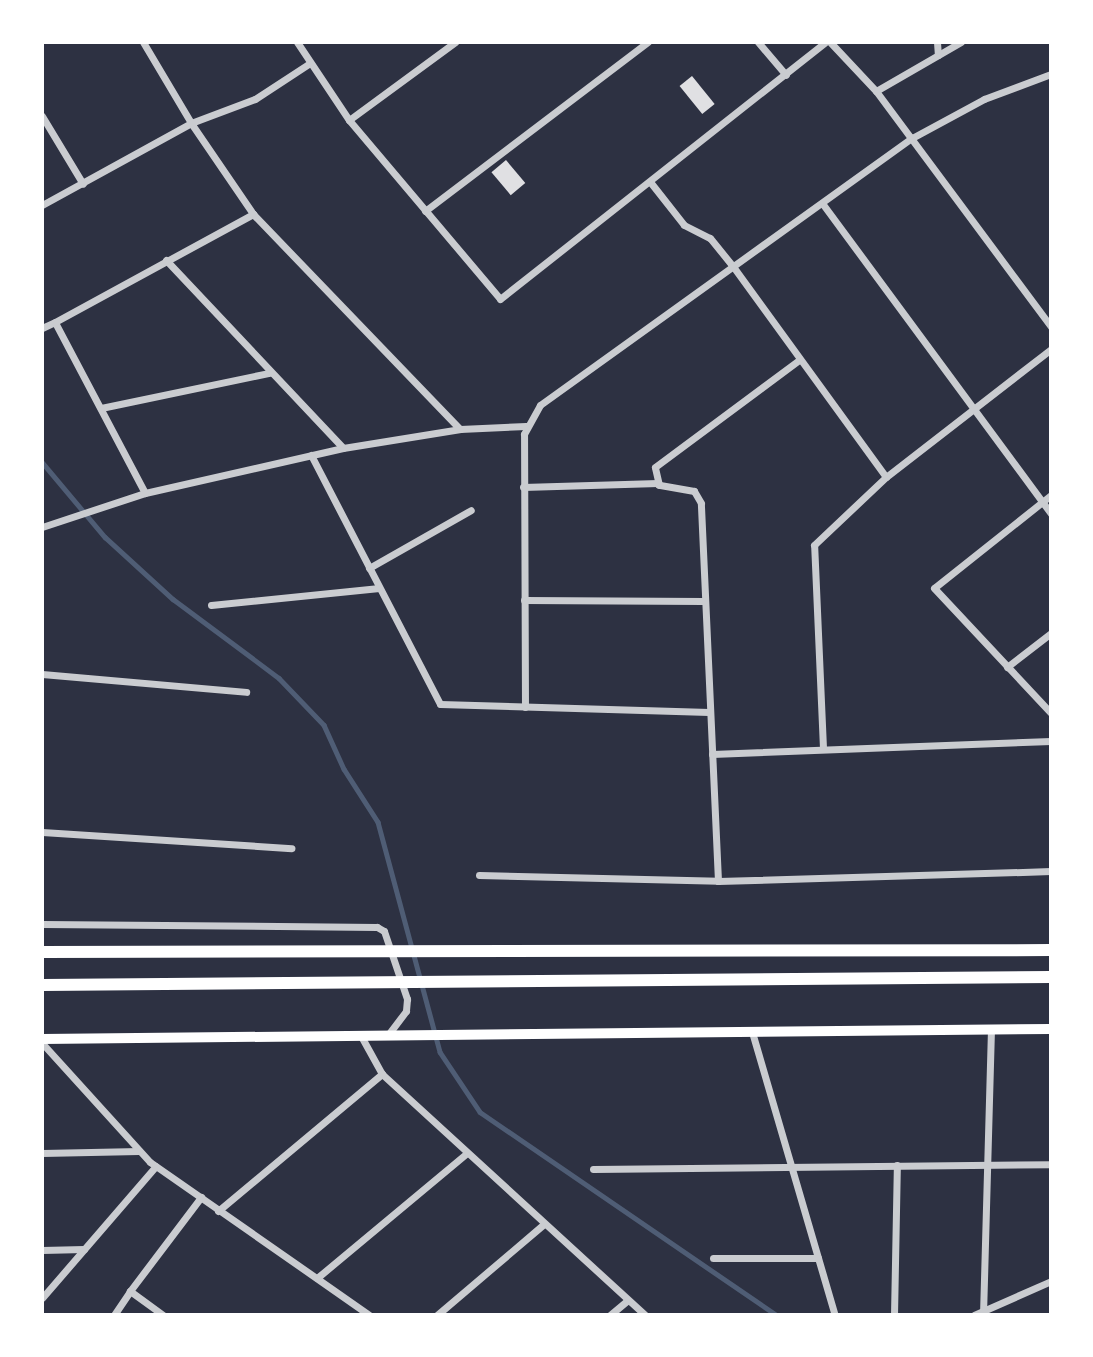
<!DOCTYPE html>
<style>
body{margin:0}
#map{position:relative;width:1093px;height:1357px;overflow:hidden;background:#2d3142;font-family:Cabin,sans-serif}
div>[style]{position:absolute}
.stream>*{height:4.5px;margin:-2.25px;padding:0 2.25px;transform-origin:2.25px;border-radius:2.25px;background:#4f5d75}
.building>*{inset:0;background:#e0e0e3;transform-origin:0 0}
.minor>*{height:7px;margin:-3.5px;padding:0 3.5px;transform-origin:3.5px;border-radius:3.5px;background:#caccd0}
.secondary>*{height:10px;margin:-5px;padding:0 5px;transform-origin:5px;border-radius:5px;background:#fff}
.trunk>*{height:12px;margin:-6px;padding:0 6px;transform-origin:6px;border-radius:6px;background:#fff}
span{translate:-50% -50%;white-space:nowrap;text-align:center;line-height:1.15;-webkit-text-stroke:7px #fff;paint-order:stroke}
.frame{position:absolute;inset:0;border:44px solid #fff;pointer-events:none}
</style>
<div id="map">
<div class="stream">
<div style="left:42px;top:462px;width:98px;rotate:50deg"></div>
<div style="left:105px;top:537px;width:92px;rotate:42.4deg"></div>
<div style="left:173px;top:599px;width:132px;rotate:36.7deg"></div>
<div style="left:279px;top:678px;width:65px;rotate:46.2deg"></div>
<div style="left:324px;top:725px;width:48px;rotate:65.6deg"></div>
<div style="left:344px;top:769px;width:63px;rotate:57.3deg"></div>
<div style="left:378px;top:822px;width:238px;rotate:74.9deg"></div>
<div style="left:440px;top:1052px;width:72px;rotate:56.3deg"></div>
<div style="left:480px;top:1112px;width:359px;rotate:34.4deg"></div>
</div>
<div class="building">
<div style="left:692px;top:76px;width:36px;height:16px;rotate:51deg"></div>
<div style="left:506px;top:160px;width:30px;height:19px;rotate:50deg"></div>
</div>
<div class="minor">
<div style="left:143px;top:42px;width:94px;rotate:59.3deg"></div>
<div style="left:191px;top:123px;width:110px;rotate:55.7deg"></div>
<div style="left:253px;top:214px;width:298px;rotate:46.1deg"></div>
<div style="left:297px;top:42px;width:94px;rotate:56.3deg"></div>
<div style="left:349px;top:120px;width:234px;rotate:49.8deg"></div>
<div style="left:500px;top:299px;width:414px;rotate:-38.3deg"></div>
<div style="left:758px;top:42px;width:43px;rotate:49.7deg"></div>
<div style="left:830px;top:42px;width:67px;rotate:46.8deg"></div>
<div style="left:876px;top:91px;width:294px;rotate:53.4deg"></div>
<div style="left:937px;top:42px;width:13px;rotate:86deg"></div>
<div style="left:876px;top:91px;width:98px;rotate:-30deg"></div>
<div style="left:42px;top:116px;width:79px;rotate:58.9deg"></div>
<div style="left:349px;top:120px;width:132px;rotate:-36.3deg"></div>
<div style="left:651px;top:183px;width:53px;rotate:51.8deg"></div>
<div style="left:684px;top:225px;width:29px;rotate:27deg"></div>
<div style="left:710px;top:238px;width:35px;rotate:51deg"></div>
<div style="left:732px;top:265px;width:262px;rotate:54deg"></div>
<div style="left:886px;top:477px;width:209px;rotate:-37.8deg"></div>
<div style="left:822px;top:203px;width:386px;rotate:53.6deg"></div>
<div style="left:42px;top:205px;width:170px;rotate:-28.8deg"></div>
<div style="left:191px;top:123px;width:68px;rotate:-20.6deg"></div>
<div style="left:255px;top:99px;width:66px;rotate:-33.2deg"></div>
<div style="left:425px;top:211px;width:280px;rotate:-37.2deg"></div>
<div style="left:166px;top:260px;width:258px;rotate:46.7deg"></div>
<div style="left:42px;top:328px;width:14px;rotate:-25deg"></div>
<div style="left:101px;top:408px;width:172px;rotate:-11.8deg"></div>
<div style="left:311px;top:455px;width:280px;rotate:62.6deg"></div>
<div style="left:440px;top:704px;width:269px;rotate:1.7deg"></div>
<div style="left:523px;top:487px;width:135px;rotate:-1.7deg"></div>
<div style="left:145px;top:493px;width:193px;rotate:-117.8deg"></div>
<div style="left:55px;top:322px;width:226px;rotate:-28.6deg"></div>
<div style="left:1051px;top:495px;width:149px;rotate:141.5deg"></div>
<div style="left:934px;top:588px;width:171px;rotate:46.9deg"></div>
<div style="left:42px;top:527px;width:108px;rotate:-18.3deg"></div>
<div style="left:145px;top:493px;width:203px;rotate:-12.8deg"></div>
<div style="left:343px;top:448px;width:119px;rotate:-9.2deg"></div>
<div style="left:460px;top:429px;width:66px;rotate:-2.6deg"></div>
<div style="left:369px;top:568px;width:117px;rotate:-29.6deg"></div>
<div style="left:524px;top:600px;width:179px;rotate:0.3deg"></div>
<div style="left:211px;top:605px;width:169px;rotate:-5.8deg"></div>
<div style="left:1007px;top:667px;width:56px;rotate:-37.7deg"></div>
<div style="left:42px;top:674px;width:205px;rotate:5deg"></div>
<div style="left:525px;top:707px;width:273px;rotate:-90.2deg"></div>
<div style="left:524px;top:434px;width:33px;rotate:-61deg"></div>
<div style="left:540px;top:405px;width:458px;rotate:-35.7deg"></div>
<div style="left:912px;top:138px;width:82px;rotate:-28.4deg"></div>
<div style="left:984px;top:99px;width:72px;rotate:-20.5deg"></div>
<div style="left:823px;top:748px;width:203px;rotate:-92.5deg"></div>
<div style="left:814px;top:545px;width:99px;rotate:-43.4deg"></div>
<div style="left:712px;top:754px;width:339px;rotate:-2.2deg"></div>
<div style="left:42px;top:832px;width:250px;rotate:3.7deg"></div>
<div style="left:479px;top:875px;width:239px;rotate:1.4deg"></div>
<div style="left:718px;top:881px;width:333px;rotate:-1.7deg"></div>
<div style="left:718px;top:881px;width:378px;rotate:-92.6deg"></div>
<div style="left:701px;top:503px;width:14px;rotate:-120deg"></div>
<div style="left:694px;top:491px;width:36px;rotate:-170deg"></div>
<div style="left:659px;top:485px;width:18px;rotate:-103deg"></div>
<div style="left:655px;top:467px;width:179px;rotate:-36.6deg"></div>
<div style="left:42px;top:924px;width:335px;rotate:0.5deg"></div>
<div style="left:377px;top:927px;width:8px;rotate:30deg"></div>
<div style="left:384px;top:931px;width:72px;rotate:71.3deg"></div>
<div style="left:407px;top:999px;width:12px;rotate:95deg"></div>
<div style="left:406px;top:1011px;width:30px;rotate:127deg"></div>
<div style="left:752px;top:1032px;width:295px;rotate:73.7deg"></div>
<div style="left:361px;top:1036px;width:43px;rotate:61.1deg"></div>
<div style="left:382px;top:1074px;width:357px;rotate:42.5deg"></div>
<div style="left:42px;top:1043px;width:161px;rotate:47.8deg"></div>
<div style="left:150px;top:1162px;width:267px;rotate:34.9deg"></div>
<div style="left:42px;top:1153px;width:97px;rotate:-1.2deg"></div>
<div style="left:593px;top:1169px;width:458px;rotate:-0.6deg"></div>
<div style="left:218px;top:1211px;width:214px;rotate:-39.9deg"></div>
<div style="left:42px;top:1250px;width:42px;rotate:-1.4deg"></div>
<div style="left:713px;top:1258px;width:105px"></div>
<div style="left:317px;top:1278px;width:195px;rotate:-39.8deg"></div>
<div style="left:42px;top:1298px;width:174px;rotate:-49.2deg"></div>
<div style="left:114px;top:1315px;width:29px;rotate:-56deg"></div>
<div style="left:163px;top:1315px;width:41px;rotate:-144deg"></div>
<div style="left:130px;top:1291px;width:118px;rotate:-52.9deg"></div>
<div style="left:437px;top:1315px;width:140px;rotate:-40.4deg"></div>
<div style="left:610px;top:1315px;width:23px;rotate:-40deg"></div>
<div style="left:894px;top:1315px;width:150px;rotate:-88.9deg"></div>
<div style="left:974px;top:1315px;width:84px;rotate:-23.8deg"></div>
<div style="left:983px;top:1315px;width:285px;rotate:-88.4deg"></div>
</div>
<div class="secondary">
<div style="left:42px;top:1039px;width:1009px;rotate:-0.57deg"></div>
</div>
<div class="trunk">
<div style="left:42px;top:952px;width:1009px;rotate:-0.11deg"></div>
<div style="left:42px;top:985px;width:1009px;rotate:-0.45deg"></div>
</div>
<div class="frame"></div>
</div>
